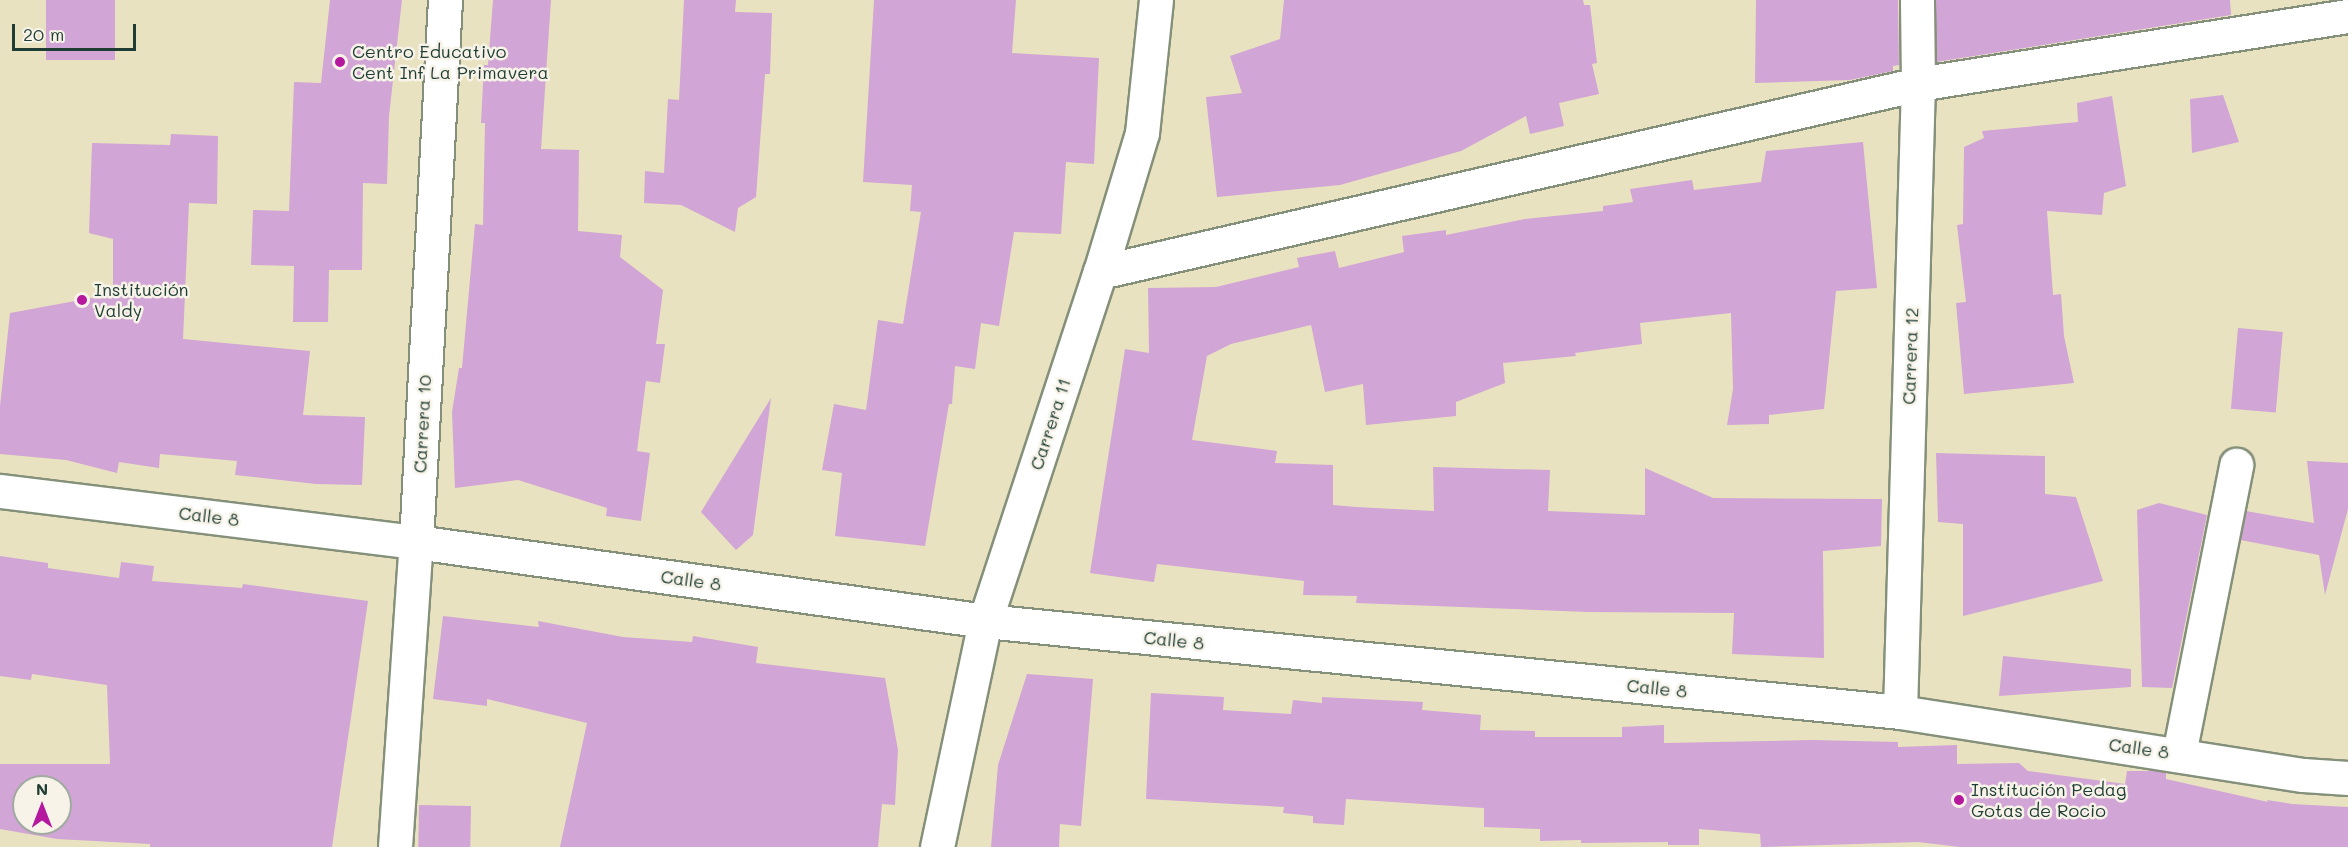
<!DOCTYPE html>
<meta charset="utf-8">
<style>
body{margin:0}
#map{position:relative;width:2348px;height:847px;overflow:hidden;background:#e9e2c0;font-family:Mali,sans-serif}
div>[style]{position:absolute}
.building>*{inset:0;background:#d1a5d5;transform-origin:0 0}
.roads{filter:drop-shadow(2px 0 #84907a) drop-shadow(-2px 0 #84907a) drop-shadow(0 2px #84907a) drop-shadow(0 -2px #84907a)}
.street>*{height:33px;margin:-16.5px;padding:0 16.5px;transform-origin:16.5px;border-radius:16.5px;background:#fff}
.secondary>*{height:33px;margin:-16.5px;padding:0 16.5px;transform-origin:16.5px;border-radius:16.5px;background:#fff}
.dots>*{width:16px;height:16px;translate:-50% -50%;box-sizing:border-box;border:3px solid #f7f3e8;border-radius:50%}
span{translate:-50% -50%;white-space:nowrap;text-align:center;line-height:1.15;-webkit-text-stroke:5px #f7f3e8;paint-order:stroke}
.poi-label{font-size:18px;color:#1f3d34}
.left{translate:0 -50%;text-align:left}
.street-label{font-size:18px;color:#1f3d34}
.north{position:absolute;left:12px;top:775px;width:60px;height:60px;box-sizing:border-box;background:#f7f3e8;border:2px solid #a1aaa0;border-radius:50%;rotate:0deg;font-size:16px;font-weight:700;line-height:24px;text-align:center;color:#1f3d34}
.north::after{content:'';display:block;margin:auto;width:21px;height:27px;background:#b5179e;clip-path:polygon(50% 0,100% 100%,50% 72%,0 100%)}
.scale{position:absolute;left:12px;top:24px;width:124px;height:27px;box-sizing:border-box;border:3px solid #1f3d34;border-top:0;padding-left:8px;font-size:18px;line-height:21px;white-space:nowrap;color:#1f3d34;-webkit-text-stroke:4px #f7f3e8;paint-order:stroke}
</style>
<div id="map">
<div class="building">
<div style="left:46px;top:0;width:69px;height:60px"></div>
<div style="clip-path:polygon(330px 0,402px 0,389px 116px,387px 184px,363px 183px,362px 270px,329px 270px,328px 322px,293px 322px,294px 266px,251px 265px,253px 210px,289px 211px,294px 82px,321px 83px)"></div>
<div style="clip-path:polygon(493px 0,551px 0,541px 149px,579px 150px,578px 231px,622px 235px,620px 257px,663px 290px,656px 344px,665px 344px,660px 383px,646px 381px,637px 451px,650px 453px,641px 521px,606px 516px,607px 508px,518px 480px,455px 488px,452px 412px,459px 368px,462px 368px,475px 224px,483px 225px,485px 123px,481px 123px,484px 65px,488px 65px)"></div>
<div style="clip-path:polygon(684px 0,736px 0,735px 12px,772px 13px,770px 74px,765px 74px,756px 197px,738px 208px,735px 232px,681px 205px,644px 203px,645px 171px,664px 173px,668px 99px,679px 100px)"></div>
<div style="clip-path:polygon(874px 0,1016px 0,1012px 53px,1099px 58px,1094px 164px,1066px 162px,1061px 234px,1014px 232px,999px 326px,981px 323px,975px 369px,955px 366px,952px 404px,949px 404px,925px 546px,835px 536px,842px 473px,822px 470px,834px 404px,866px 410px,878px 320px,903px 324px,921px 212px,910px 211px,912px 185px,863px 182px)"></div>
<div style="clip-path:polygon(1284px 0,1583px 0,1584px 5px,1590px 5px,1597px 63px,1592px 64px,1599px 94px,1559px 103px,1564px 126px,1530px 134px,1526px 116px,1461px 151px,1340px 185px,1217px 197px,1206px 97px,1242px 93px,1230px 56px,1280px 39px)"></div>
<div style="clip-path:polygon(1756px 0,1898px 0,1899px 65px,1893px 66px,1893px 71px,1850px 80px,1755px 83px)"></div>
<div style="clip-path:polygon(1936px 0,2230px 0,2231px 15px,1936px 62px)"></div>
<div style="clip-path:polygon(2223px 95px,2239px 142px,2192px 153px,2190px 99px)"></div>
<div style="clip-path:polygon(2112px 96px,2126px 186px,2104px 193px,2102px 215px,2047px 211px,2053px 295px,2061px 294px,2064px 336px,2074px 383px,1964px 394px,1956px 303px,1966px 302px,1957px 225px,1963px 224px,1964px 147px,1984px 138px,1982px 131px,2078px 122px,2077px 103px)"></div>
<div style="clip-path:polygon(171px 134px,218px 136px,217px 204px,189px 203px,183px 339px,310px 351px,303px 415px,365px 417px,362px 485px,316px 484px,235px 475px,237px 461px,160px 454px,159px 468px,119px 462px,117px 473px,66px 460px,0 454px,0 406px,10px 313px,113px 294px,113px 239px,89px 233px,92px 143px,170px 145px)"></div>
<div style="clip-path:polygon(1863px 142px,1877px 288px,1836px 291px,1824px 409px,1769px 415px,1769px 424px,1727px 425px,1733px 389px,1731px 313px,1640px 323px,1642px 344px,1575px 353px,1576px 356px,1503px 363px,1505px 383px,1456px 402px,1456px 416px,1366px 425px,1363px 384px,1325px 392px,1311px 325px,1231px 344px,1207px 356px,1192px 440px,1277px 451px,1275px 463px,1333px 465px,1333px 505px,1356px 507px,1434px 511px,1433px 467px,1550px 470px,1548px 511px,1645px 515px,1645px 468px,1713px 498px,1882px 499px,1881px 546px,1823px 551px,1824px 658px,1732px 654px,1734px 613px,1588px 612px,1356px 603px,1357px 596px,1303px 595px,1304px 581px,1157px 564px,1154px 582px,1090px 573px,1125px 349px,1149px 353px,1148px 288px,1216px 287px,1299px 267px,1297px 258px,1335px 251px,1339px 268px,1404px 252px,1402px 236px,1446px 230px,1446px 235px,1525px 219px,1603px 211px,1603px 206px,1633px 202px,1630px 189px,1692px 180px,1694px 190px,1761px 182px,1766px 151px)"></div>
<div style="left:2238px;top:328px;width:45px;height:81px;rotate:5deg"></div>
<div style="clip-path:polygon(771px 398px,753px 535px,736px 550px,701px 512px)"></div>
<div style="clip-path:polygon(1936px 453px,2045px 456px,2045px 494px,2076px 497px,2103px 581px,1963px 616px,1963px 524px,1938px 522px)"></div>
<div style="clip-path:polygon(2307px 461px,2348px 463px,2348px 509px,2325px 595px,2319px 555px,2240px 540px,2246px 511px,2314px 523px)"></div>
<div style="clip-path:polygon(2159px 503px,2207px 515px,2172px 688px,2142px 687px,2137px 510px)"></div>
<div style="clip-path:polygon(evenodd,0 556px,48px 563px,48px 568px,119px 578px,121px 562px,154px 566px,152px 581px,242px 588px,243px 584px,368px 601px,332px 847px,150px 847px,150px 844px,57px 839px,0 829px,0 764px,110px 764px,107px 685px,32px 674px,31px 680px,0 676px,0 556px,24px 787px,60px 787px,60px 823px,24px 823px,24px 787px)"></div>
<div style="clip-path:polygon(443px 616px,539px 627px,538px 621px,623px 637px,692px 642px,693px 636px,758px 647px,756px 663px,885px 678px,898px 750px,895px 805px,882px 804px,878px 847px,560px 847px,587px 723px,487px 699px,487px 706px,433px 699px)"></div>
<div style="clip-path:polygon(2003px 656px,2131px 669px,2131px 687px,1999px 696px)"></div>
<div style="clip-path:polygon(1027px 674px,1093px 679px,1081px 826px,1060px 824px,1059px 847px,991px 847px,998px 765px)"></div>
<div style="clip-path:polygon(1151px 693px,1224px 697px,1223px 710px,1291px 714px,1293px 700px,1322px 703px,1322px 697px,1423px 702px,1422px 710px,1481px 715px,1480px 730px,1535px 731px,1535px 737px,1622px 737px,1622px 727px,1664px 725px,1664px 743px,1812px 740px,1898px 742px,1898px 747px,1957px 745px,1957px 764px,2019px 763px,2028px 771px,2125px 784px,2127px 771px,2158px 771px,2166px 773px,2166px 779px,2268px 802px,2267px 800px,2292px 804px,2348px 807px,2348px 847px,1960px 847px,1918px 842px,1761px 847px,1760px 834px,1699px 829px,1699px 845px,1668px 845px,1668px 842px,1581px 843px,1581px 840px,1540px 841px,1540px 829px,1484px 827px,1484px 808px,1346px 799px,1344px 825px,1313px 823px,1313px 816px,1283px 813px,1284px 807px,1146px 799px)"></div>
<div style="left:419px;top:805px;width:52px;height:42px;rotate:1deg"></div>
</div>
<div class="roads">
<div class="street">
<div style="left:1100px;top:272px;width:839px;rotate:-12.94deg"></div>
<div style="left:1918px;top:84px;width:435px;rotate:-9deg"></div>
<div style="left:0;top:491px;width:419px;rotate:7deg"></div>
<div style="left:416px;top:542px;width:574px;rotate:7.9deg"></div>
<div style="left:985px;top:621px;width:920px;rotate:5.68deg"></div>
<div style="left:1900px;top:712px;width:408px;rotate:8.9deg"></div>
<div style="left:2303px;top:775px;width:45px;rotate:3.8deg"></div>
<div style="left:1900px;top:712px;width:628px;rotate:-88.36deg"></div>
<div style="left:1918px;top:84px;width:84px;rotate:-90.7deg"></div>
<div style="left:2179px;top:754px;width:295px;rotate:-78.8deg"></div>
<div style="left:395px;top:847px;width:306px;rotate:-86.1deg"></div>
<div style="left:416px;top:542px;width:543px;rotate:-86.94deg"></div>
</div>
<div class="secondary">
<div style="left:937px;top:847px;width:231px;rotate:-78deg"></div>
<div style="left:985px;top:621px;width:367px;rotate:-71.8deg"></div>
<div style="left:1100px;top:272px;width:145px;rotate:-73.2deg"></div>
<div style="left:1142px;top:133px;width:134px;rotate:-84deg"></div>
</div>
</div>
<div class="dots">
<div style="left:340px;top:62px;background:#b5179e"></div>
<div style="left:82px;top:300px;background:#b5179e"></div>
<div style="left:1959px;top:800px;background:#b5179e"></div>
</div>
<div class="poi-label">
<span class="left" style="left:352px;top:62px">Centro Educativo<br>Cent Inf La Primavera</span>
<span class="left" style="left:94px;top:300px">Institución<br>Valdy</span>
<span class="left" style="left:1971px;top:800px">Institución Pedag<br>Gotas de Rocio</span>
</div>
<div class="street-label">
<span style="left:1910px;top:356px;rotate:-88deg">Carrera 12</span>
<span style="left:422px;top:424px;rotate:-87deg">Carrera 10</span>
<span style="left:1050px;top:424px;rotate:-72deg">Carrera 11</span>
<span style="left:209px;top:516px;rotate:7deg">Calle 8</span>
<span style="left:691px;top:580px;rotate:8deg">Calle 8</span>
<span style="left:1174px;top:640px;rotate:6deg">Calle 8</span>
<span style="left:1657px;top:688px;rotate:6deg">Calle 8</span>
<span style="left:2139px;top:748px;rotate:8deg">Calle 8</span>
</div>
<div class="north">N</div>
<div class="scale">20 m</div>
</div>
